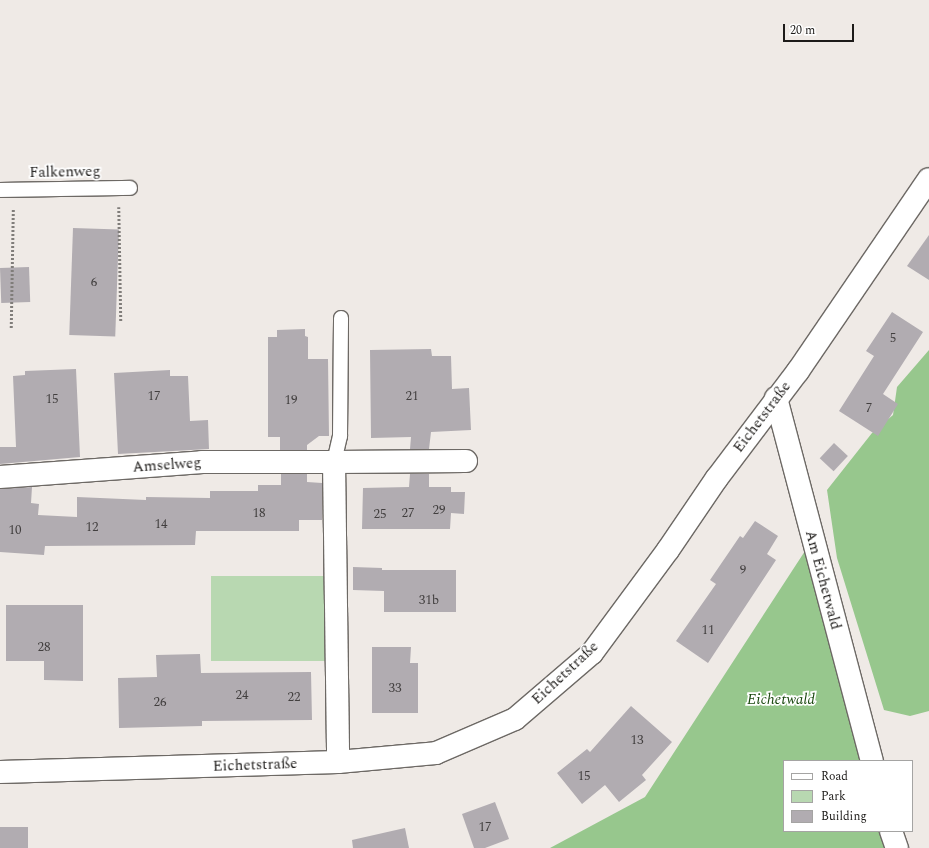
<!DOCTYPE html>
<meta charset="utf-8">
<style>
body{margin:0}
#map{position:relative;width:929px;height:848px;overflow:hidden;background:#efeae6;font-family:Spectral,serif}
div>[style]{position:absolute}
.green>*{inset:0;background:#b8d8b1;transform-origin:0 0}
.forest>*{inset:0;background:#97c78d}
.building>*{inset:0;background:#b1acb1;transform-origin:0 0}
.path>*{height:2.5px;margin-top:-1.25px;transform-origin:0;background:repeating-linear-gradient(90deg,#807d7a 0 2px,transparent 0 4px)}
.roads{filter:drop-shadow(1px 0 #6d6965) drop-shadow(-1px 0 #6d6965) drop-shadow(0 1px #6d6965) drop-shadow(0 -1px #6d6965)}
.service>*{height:14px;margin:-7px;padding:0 7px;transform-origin:7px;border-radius:7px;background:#fff}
.minor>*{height:22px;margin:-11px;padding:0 11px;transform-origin:11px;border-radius:11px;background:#fff}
span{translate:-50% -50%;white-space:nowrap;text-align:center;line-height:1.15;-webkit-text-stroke:3.5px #fff;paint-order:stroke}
.number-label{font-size:13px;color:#423f3f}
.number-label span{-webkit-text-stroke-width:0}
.street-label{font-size:15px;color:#1d1b19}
.park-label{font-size:15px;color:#1a480f;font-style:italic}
.legend{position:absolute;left:783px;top:760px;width:130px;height:72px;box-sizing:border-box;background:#fff;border:1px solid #a5a4a3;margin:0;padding:5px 7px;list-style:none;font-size:12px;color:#1d1b19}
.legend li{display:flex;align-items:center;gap:8px;height:20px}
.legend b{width:20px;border:1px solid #a5a4a3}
.scale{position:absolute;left:783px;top:24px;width:71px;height:18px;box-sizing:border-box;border:2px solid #1d1b19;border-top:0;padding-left:5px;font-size:12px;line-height:14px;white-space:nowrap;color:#1d1b19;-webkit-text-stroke:3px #fff;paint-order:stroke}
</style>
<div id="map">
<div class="green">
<div style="left:325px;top:576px;width:85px;height:114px;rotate:90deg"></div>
</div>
<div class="forest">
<div style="clip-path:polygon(929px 350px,929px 711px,910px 716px,884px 710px,837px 558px,827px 490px,872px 433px,893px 415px,897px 387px)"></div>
<div style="clip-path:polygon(805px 551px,862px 761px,784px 761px,784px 831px,881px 831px,885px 848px,550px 848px,645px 797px)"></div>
</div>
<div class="building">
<div style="left:73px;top:228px;width:46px;height:107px;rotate:2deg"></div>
<div style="clip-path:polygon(929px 235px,929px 280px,907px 266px)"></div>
<div style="left:29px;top:267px;width:35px;height:29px;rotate:88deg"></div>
<div style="clip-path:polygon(892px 312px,923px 332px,883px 394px,898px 404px,878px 436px,839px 411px,874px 356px,866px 351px)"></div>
<div style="clip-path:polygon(305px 329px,305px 336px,308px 337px,308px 359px,328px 359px,329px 436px,319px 436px,307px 445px,307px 450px,280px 450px,280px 437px,268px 437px,268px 337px,277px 337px,277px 330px)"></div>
<div style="clip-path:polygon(431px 349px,432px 356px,451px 356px,452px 389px,469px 388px,471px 430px,431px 432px,429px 449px,410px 449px,411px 437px,371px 438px,370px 350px)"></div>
<div style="clip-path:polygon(76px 369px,80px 457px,0 464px,0 447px,16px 447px,13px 376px,25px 375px,25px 371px)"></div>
<div style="clip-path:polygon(170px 370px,170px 376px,188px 376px,190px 421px,208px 420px,209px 449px,118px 454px,114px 373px)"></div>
<div style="left:834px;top:443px;width:19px;height:21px;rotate:43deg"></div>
<div style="clip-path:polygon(281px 474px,307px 474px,307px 482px,322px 483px,322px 520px,299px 520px,299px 531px,196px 531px,195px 545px,45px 546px,44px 555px,0 552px,0 489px,32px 487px,31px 503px,39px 504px,38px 515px,77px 517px,77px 497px,146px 500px,146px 497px,210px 498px,210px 491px,258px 491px,258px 485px,281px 485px)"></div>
<div style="clip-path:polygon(410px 474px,429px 474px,429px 487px,451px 487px,451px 492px,465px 492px,464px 514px,451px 513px,450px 529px,362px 529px,363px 488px,409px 487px)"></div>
<div style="clip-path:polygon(755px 521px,778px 536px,767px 554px,776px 560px,708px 663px,676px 641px,716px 584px,710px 580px,740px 536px,743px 538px)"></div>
<div style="clip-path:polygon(353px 567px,382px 568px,382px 570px,456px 570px,456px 612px,384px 612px,384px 591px,353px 590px)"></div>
<div style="clip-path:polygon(6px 605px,83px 605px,83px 681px,44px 680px,44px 661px,6px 661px)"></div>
<div style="clip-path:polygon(372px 647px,411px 647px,410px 663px,418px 663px,418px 713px,372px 713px)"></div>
<div style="clip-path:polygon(200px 654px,201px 673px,311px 672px,312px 720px,202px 721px,202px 726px,119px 728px,118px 678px,157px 677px,156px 655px)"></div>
<div style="clip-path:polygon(631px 706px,672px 742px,642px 775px,646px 780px,619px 802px,605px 785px,582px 804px,557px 773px,587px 749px,590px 752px)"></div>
<div style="clip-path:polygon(495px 802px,509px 839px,485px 848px,474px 848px,462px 814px)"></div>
<div style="left:0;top:827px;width:28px;height:21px"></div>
<div style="clip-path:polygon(405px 828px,409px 848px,353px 848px,352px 840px)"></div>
</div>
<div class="path">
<div style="left:119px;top:207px;width:115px;rotate:89deg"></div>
<div style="left:11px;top:328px;width:120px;rotate:-89deg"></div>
</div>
<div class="roads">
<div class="service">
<div style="left:0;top:190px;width:130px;rotate:-0.9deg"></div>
<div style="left:334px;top:462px;width:27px;rotate:-77deg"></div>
<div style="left:340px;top:436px;width:118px;rotate:-89.5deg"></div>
</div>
<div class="minor">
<div style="left:776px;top:398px;width:375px;rotate:75.2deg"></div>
<div style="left:334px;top:462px;width:132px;rotate:-0.4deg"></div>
<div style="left:0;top:477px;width:203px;rotate:-4.2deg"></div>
<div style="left:202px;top:462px;width:132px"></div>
<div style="left:334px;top:462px;width:300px;rotate:89.2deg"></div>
<div style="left:0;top:772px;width:338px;rotate:-1.7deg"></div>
<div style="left:338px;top:762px;width:98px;rotate:-5.2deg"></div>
<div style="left:436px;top:753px;width:86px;rotate:-23.3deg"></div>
<div style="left:515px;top:719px;width:101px;rotate:-40.6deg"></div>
<div style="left:592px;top:653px;width:128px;rotate:-53.6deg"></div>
<div style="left:668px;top:550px;width:87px;rotate:-55.8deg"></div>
<div style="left:717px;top:478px;width:134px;rotate:-52.9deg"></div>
<div style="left:798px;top:371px;width:232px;rotate:-55.7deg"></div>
<div style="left:891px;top:831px;width:18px;rotate:71deg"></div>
</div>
</div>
<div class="number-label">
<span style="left:94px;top:282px">6</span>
<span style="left:893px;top:338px">5</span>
<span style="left:154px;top:396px">17</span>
<span style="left:412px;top:396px">21</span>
<span style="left:52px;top:399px">15</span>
<span style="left:291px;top:400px">19</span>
<span style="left:869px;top:408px">7</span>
<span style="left:439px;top:510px">29</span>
<span style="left:259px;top:513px">18</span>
<span style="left:408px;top:513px">27</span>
<span style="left:380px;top:514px">25</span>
<span style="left:161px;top:524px">14</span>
<span style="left:92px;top:527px">12</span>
<span style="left:15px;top:530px">10</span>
<span style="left:743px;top:570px">9</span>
<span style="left:429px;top:600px">31b</span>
<span style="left:708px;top:630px">11</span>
<span style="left:44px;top:647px">28</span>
<span style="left:395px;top:688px">33</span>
<span style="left:242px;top:695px">24</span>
<span style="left:294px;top:697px">22</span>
<span style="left:160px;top:702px">26</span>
<span style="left:637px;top:740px">13</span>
<span style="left:584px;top:776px">15</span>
<span style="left:485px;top:827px">17</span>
</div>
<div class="street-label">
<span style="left:65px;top:172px;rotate:-1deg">Falkenweg</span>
<span style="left:762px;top:417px;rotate:-53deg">Eichetstraße</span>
<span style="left:167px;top:465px;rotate:-4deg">Amselweg</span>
<span style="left:823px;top:580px;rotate:75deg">Am Eichetwald</span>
<span style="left:565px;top:673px;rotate:-43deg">Eichetstraße</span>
<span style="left:255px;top:765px;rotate:-2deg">Eichetstraße</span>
</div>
<div class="park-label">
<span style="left:781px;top:700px">Eichetwald</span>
</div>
<ul class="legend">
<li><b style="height:5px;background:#fff"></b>Road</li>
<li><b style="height:11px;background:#b8d8b1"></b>Park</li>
<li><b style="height:11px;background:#b1acb1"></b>Building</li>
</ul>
<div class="scale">20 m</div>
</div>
